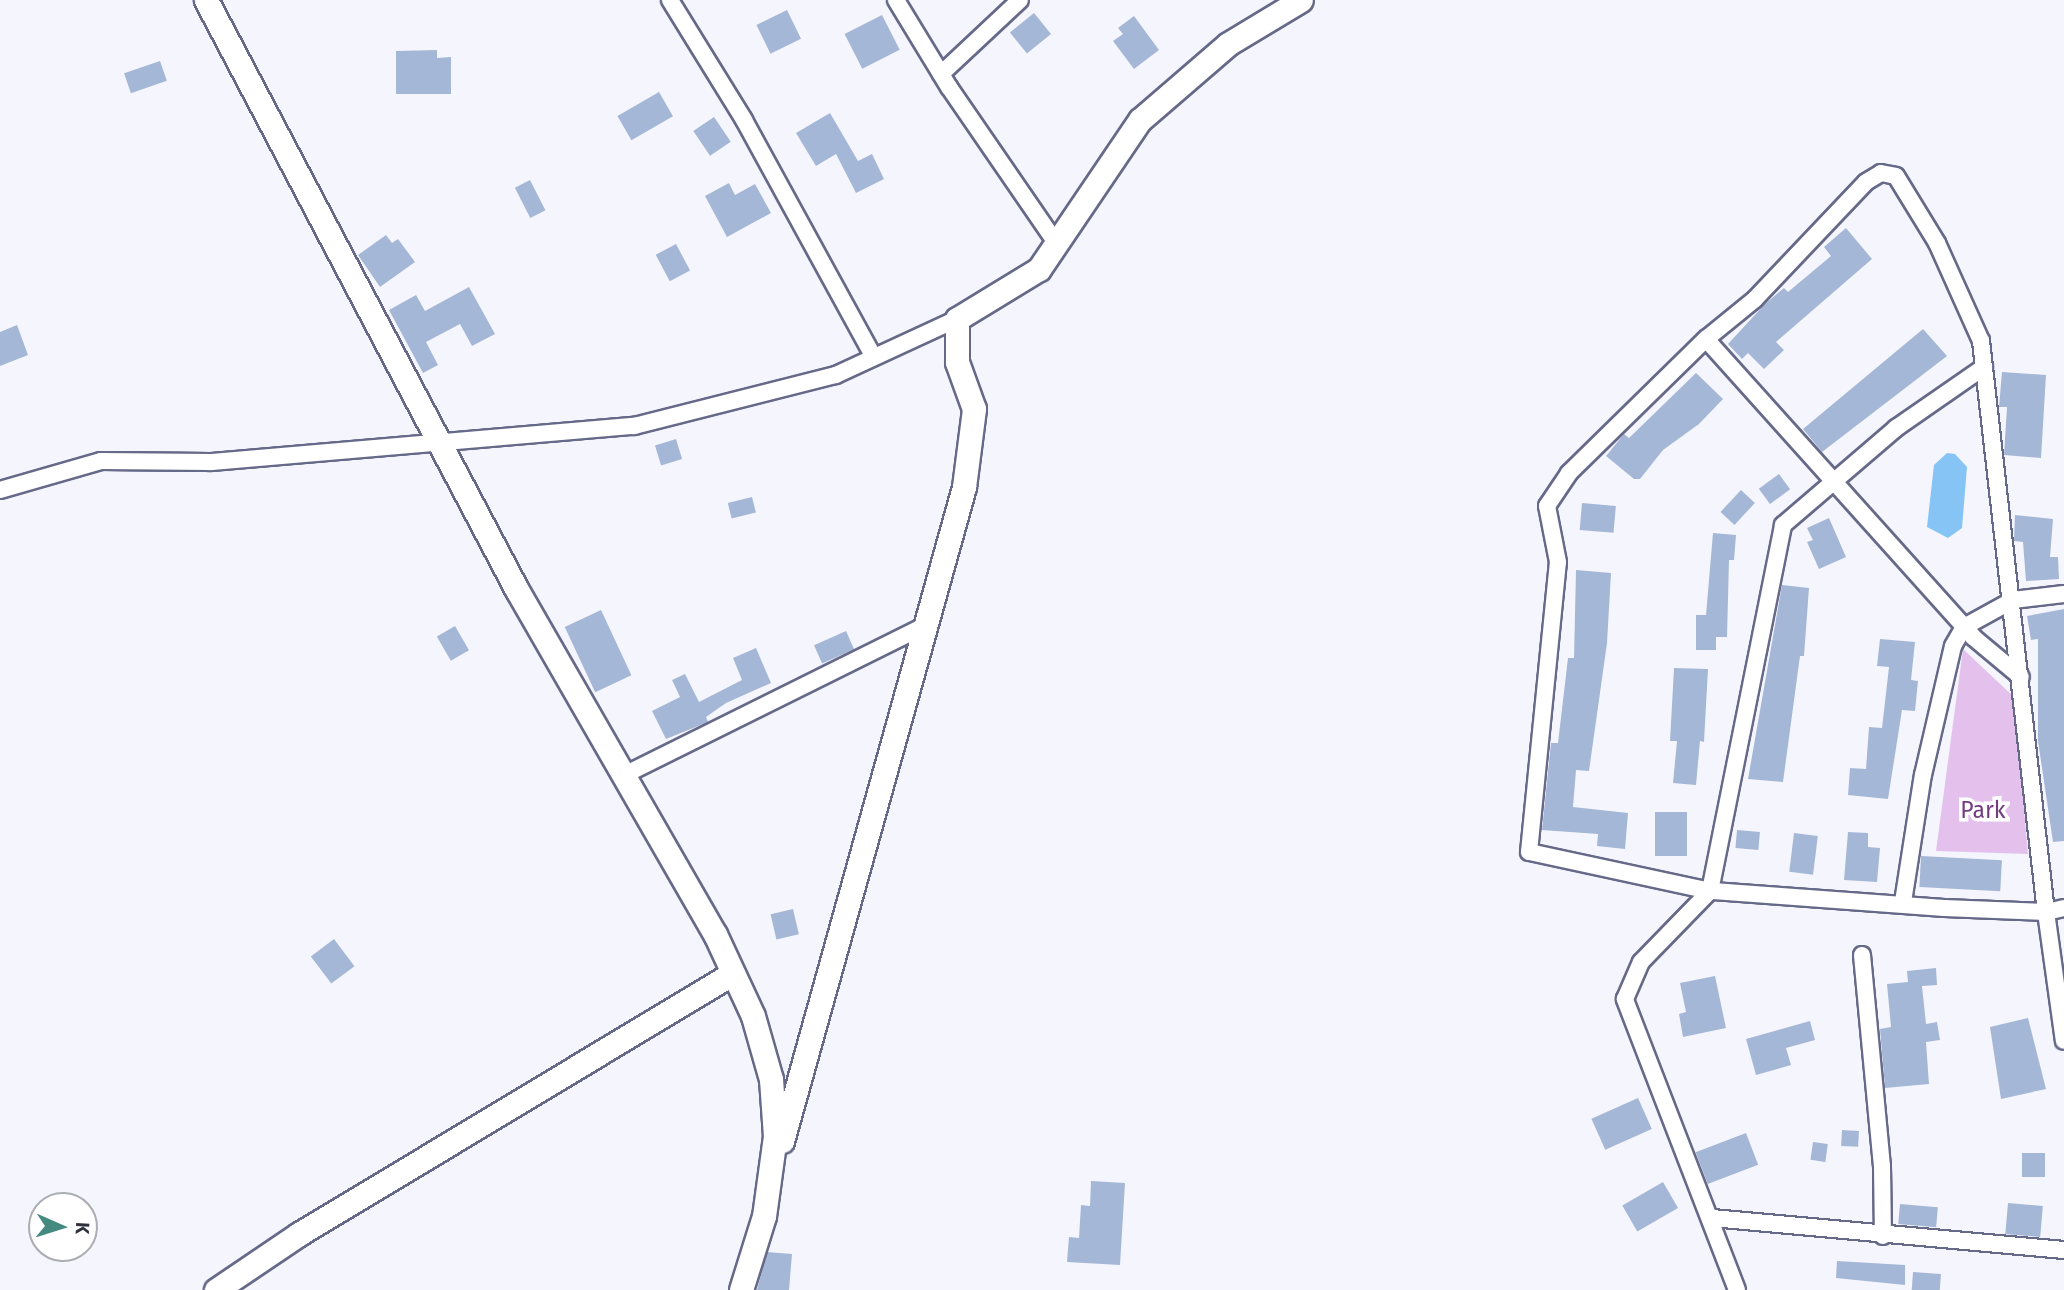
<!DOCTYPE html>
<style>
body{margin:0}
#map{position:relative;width:2064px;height:1290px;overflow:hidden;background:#f5f6fd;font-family:"Fira Sans",sans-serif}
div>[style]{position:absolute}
.green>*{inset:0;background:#e4c1ed}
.water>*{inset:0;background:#85c4f4}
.building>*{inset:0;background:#a5b7d6;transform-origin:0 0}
.roads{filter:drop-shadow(2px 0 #666988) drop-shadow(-2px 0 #666988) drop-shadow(0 2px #666988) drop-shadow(0 -2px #666988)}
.street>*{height:16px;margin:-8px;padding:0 8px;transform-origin:8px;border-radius:8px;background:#fff}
.secondary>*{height:23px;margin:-11.5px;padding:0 11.5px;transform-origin:11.5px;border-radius:11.5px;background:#fff}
span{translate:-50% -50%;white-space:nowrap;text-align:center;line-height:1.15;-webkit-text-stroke:7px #fff;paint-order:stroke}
.park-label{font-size:23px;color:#733b80}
.north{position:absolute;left:28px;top:1192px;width:70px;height:70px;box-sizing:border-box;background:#fff;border:2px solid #acadb2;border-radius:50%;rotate:93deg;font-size:19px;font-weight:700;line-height:28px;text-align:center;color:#30313f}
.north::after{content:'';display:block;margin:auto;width:24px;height:32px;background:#448a81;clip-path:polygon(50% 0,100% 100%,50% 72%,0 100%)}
</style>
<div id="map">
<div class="green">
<div style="clip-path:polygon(1963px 649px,2014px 697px,2028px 854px,1936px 851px)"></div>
</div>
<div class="water">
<div style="clip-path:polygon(1947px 453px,1955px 454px,1967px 467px,1962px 528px,1948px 538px,1927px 527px,1934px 465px)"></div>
</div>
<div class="building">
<div style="left:787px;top:10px;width:32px;height:34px;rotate:64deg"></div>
<div style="left:1034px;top:13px;width:27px;height:31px;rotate:51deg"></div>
<div style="left:882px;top:15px;width:39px;height:42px;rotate:63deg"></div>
<div style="clip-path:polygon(1134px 16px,1159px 50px,1134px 69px,1113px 41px,1123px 34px,1118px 28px)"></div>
<div style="clip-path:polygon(437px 50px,437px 58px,451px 57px,451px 94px,396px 94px,396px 51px)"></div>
<div style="left:160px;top:61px;width:21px;height:38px;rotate:71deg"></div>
<div style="left:659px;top:92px;width:28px;height:48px;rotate:60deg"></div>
<div style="clip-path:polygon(830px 113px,858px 161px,872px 154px,884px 179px,856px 193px,836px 154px,816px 166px,796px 133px)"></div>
<div style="left:714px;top:117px;width:30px;height:25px;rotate:56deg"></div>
<div style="left:530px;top:180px;width:34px;height:17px;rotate:63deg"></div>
<div style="clip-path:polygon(729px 183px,735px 195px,755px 184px,771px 213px,727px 237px,705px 196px)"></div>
<div style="clip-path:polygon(1846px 228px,1872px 259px,1776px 342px,1784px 350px,1764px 369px,1748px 353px,1742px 359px,1728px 344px,1765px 304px,1784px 288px,1788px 292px,1831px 256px,1824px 247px)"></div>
<div style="clip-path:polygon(386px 235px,392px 243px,398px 239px,415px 262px,380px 287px,358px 255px)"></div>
<div style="left:676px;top:244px;width:30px;height:23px;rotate:62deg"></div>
<div style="clip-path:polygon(469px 287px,495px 334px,472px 346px,460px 324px,426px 342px,438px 365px,423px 373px,389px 310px,416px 295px,425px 311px)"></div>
<div style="clip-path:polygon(17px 325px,28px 355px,0 366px,0 332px)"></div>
<div style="clip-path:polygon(1923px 329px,1947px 356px,1822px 452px,1803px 429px)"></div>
<div style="clip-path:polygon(2002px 372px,2046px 375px,2041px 458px,2004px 455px,2007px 407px,1999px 407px)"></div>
<div style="clip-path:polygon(1696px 373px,1723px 399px,1699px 424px,1663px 450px,1640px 479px,1634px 479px,1606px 456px,1624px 434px,1629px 438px)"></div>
<div style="left:676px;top:439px;width:21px;height:22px;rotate:73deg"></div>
<div style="left:1779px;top:474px;width:19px;height:25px;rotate:54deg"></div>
<div style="left:1741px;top:490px;width:19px;height:30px;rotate:43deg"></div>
<div style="left:752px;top:497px;width:16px;height:25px;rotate:76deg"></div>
<div style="left:1582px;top:503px;width:34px;height:27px;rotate:5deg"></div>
<div style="clip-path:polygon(2015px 515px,2053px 519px,2050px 557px,2058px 557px,2059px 579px,2026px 581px,2023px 542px,2014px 541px)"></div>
<div style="clip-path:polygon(1829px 518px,1846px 557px,1819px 569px,1807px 542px,1813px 540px,1807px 528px)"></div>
<div style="clip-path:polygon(1713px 533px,1736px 535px,1734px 560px,1729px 560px,1727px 637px,1716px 637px,1716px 650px,1696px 650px,1696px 615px,1706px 615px)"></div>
<div style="clip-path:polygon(1576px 570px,1611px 573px,1607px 643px,1589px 771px,1576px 770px,1573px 807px,1628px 813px,1625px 849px,1597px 846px,1598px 834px,1542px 830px,1551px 743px,1558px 743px,1568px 658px,1574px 658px)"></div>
<div style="clip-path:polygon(1782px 585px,1809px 588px,1804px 656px,1800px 656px,1783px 782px,1748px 779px)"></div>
<div style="clip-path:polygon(2064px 609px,2064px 841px,2053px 842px,2038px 741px,2038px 639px,2031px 640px,2027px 616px)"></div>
<div style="left:601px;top:610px;width:72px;height:40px;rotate:65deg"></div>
<div style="left:455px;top:626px;width:28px;height:21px;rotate:60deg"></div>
<div style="left:846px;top:631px;width:20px;height:35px;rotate:66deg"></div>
<div style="clip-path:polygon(1880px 639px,1915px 642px,1911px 680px,1918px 681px,1915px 711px,1902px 710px,1888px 799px,1848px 795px,1850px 768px,1866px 769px,1869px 727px,1882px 728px,1889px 667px,1877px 666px)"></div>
<div style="clip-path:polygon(756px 648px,771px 683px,726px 703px,706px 717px,708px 722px,666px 739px,652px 711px,680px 697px,672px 680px,685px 674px,699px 702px,742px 680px,733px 658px)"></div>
<div style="clip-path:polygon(1674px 668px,1708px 669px,1704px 742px,1700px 741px,1696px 785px,1673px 783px,1677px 741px,1670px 741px)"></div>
<div style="left:1655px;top:812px;width:32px;height:44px"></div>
<div style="left:1737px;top:830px;width:23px;height:18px;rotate:5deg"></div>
<div style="clip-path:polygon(1848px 832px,1868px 833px,1868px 847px,1880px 848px,1877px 882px,1844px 880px)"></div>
<div style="left:1794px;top:833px;width:24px;height:39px;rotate:7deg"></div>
<div style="left:1921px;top:856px;width:81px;height:31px;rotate:3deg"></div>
<div style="left:793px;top:909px;width:26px;height:23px;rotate:77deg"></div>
<div style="left:334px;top:939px;width:34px;height:29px;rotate:53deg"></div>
<div style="clip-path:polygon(1936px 968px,1937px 985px,1922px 986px,1926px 1024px,1937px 1022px,1940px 1040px,1926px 1042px,1929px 1084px,1885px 1088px,1880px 1029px,1891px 1027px,1887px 984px,1908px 982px,1907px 971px)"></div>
<div style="clip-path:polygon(1715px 976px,1726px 1028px,1683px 1037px,1679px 1014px,1686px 1012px,1680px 983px)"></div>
<div style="clip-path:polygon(2028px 1018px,2046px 1089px,2001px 1099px,1990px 1027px)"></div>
<div style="clip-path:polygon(1810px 1021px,1815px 1040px,1786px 1048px,1791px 1065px,1756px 1075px,1746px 1039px)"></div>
<div style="left:1638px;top:1098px;width:34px;height:51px;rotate:66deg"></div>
<div style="left:1842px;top:1130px;width:17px;height:16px;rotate:3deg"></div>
<div style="left:1746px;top:1133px;width:34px;height:54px;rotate:69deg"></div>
<div style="left:1813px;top:1142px;width:15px;height:18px;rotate:8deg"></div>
<div style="left:2022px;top:1153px;width:23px;height:24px"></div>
<div style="clip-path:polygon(1091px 1181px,1125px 1183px,1120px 1265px,1067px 1262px,1069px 1237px,1079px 1238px,1081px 1205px,1090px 1206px)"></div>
<div style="left:1663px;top:1182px;width:30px;height:47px;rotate:60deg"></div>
<div style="left:2008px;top:1203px;width:35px;height:31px;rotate:5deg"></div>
<div style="left:1900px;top:1204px;width:38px;height:20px;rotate:5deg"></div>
<div style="clip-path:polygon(767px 1252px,792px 1254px,789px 1290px,757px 1290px)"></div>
<div style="clip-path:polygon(1837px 1261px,1905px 1265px,1905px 1285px,1836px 1278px)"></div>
<div style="left:1913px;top:1272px;width:28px;height:18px;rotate:4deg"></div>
</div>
<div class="roads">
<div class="street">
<div style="left:670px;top:0;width:141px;rotate:58.3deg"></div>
<div style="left:744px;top:120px;width:269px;rotate:61.3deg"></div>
<div style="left:896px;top:0;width:102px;rotate:58.7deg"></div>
<div style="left:949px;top:87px;width:191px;rotate:55.5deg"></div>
<div style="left:941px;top:74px;width:108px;rotate:-43.1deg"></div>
<div style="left:1706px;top:339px;width:400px;rotate:48.1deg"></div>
<div style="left:1973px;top:637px;width:62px;rotate:39.8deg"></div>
<div style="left:0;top:490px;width:105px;rotate:-16deg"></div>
<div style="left:101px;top:461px;width:110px;rotate:0.5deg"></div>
<div style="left:211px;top:462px;width:425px;rotate:-4.9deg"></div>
<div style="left:634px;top:426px;width:208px;rotate:-14.2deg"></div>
<div style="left:836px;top:375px;width:133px;rotate:-24.8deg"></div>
<div style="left:624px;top:775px;width:337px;rotate:-26.4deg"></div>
<div style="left:1903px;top:902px;width:129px;rotate:-81.1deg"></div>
<div style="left:1923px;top:775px;width:132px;rotate:-76.9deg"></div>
<div style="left:1953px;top:646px;width:22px;rotate:-60deg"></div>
<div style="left:1964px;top:627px;width:56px;rotate:-28.9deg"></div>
<div style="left:2013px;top:600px;width:51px;rotate:-6.7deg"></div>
<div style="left:2064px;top:908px;width:18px;rotate:167deg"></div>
<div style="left:2046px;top:912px;width:102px;rotate:-177.8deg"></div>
<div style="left:1944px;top:908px;width:235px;rotate:-175.8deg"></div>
<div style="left:1710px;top:891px;width:185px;rotate:-167.8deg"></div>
<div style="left:1529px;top:852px;width:291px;rotate:-84.3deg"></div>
<div style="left:1558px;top:562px;width:57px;rotate:-101.1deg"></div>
<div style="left:1547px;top:506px;width:40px;rotate:-56deg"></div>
<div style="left:1569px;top:473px;width:192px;rotate:-44.4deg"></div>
<div style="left:1706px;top:339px;width:63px;rotate:-39.2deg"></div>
<div style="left:1755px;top:299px;width:161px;rotate:-46.5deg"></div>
<div style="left:1866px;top:182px;width:17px;rotate:-31deg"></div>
<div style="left:1881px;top:173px;width:15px;rotate:11deg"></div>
<div style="left:1896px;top:176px;width:79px;rotate:58.5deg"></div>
<div style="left:1937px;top:243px;width:107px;rotate:65.8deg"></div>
<div style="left:1981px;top:341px;width:575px;rotate:83.51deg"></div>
<div style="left:2046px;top:912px;width:130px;rotate:82.1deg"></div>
<div style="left:1862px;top:955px;width:212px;rotate:84.6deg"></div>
<div style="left:1882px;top:1166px;width:70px;rotate:89.2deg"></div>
<div style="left:1712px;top:1218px;width:353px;rotate:5.2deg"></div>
<div style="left:1737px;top:1290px;width:312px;rotate:-111.1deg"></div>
<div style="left:1625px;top:999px;width:40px;rotate:-66.6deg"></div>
<div style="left:1641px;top:962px;width:99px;rotate:-45.8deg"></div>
<div style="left:1710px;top:891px;width:373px;rotate:-78.7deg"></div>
<div style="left:1783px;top:525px;width:149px;rotate:-40.6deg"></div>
<div style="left:1896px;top:428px;width:107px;rotate:-34.7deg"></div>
</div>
<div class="secondary">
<div style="left:206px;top:0;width:667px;rotate:62.21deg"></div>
<div style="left:517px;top:590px;width:397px;rotate:60.1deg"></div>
<div style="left:715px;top:934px;width:90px;rotate:65.1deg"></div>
<div style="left:753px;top:1016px;width:66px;rotate:74.1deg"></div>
<div style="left:771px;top:1079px;width:57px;rotate:86deg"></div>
<div style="left:775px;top:1136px;width:81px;rotate:97.8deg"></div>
<div style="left:764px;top:1216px;width:77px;rotate:107.3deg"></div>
<div style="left:782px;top:1141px;width:679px;rotate:-74.45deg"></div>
<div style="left:964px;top:487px;width:79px;rotate:-82.7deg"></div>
<div style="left:974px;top:409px;width:50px;rotate:-109.9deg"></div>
<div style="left:957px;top:362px;width:43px;rotate:-90deg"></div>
<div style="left:957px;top:319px;width:96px;rotate:-31.4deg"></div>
<div style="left:1039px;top:269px;width:180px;rotate:-55.9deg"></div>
<div style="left:1140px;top:120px;width:116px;rotate:-40.8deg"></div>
<div style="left:1228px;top:44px;width:85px;rotate:-31.1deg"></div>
<div style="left:216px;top:1290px;width:100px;rotate:-34deg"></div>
<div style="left:299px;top:1234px;width:506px;rotate:-31.02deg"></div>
</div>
</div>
<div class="park-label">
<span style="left:1983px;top:810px">Park</span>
</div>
<div class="north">K</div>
</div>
